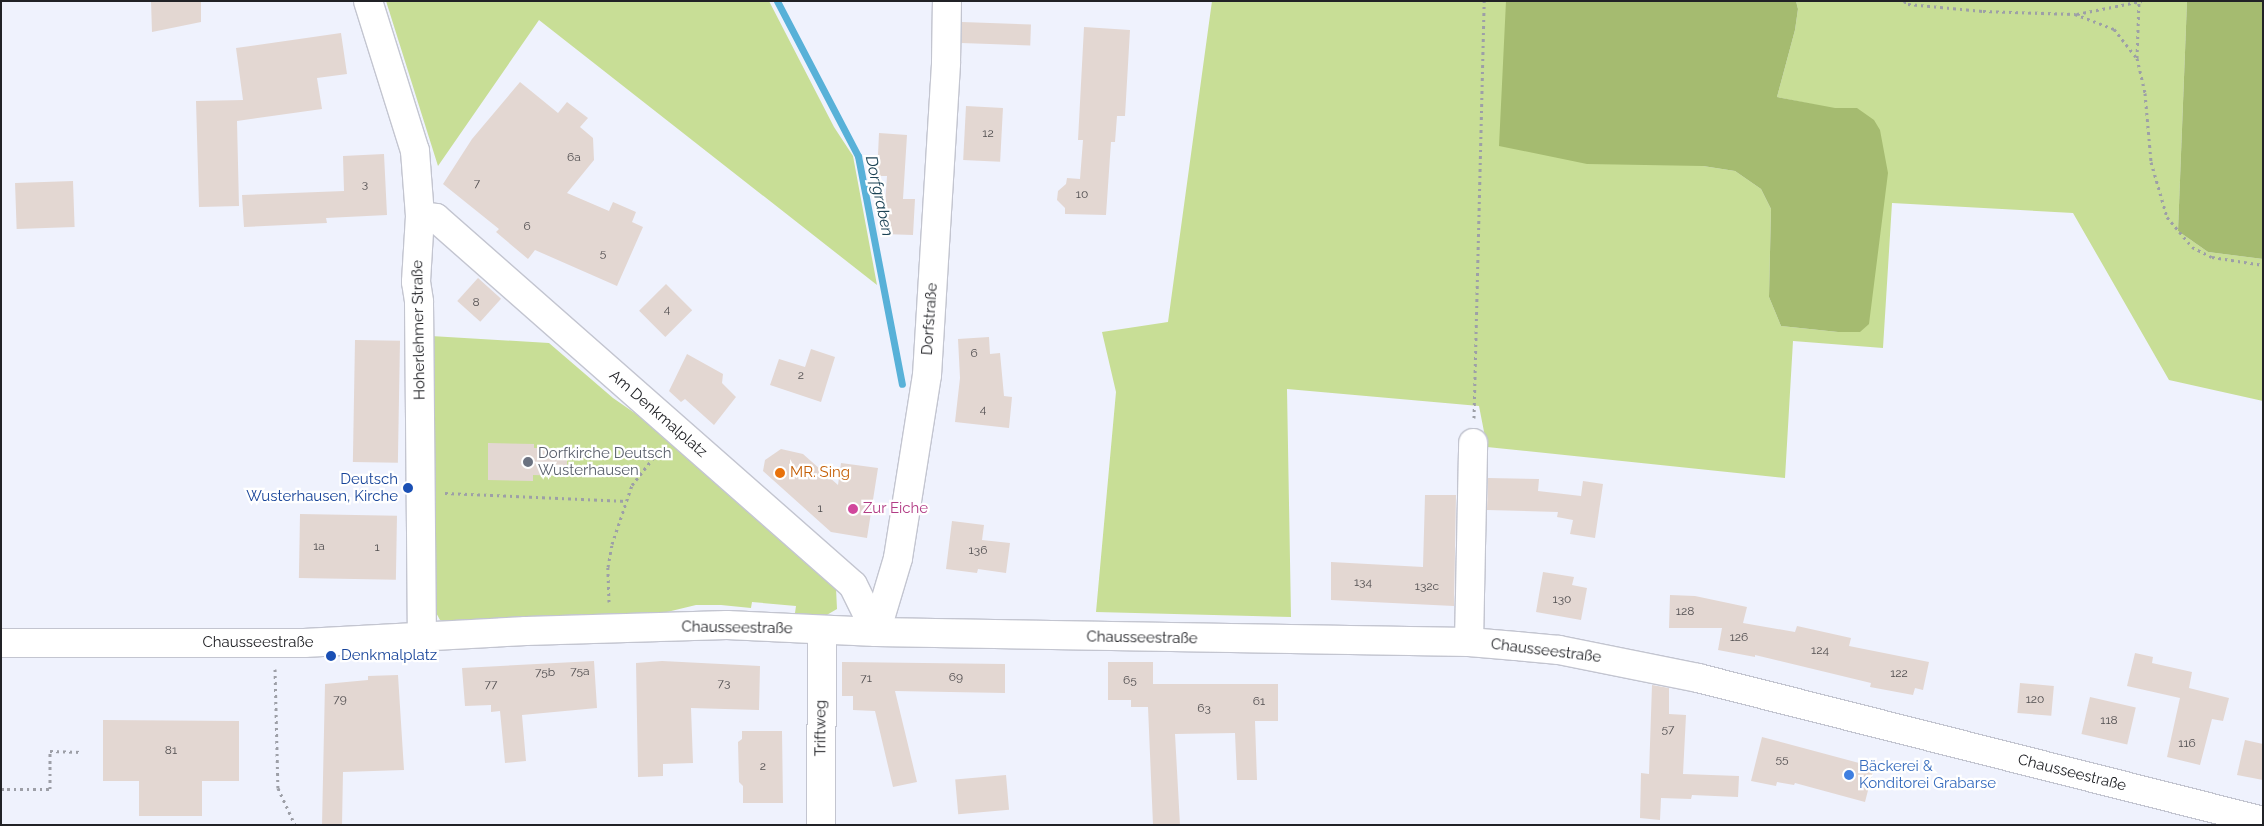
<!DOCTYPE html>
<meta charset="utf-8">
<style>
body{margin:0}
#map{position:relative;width:2264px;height:826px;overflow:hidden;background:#eff2fd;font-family:Raleway,sans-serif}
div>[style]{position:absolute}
.green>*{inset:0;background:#c8de96}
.forest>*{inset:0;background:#a5bb70}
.stream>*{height:7px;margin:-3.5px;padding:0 3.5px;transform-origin:3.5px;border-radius:3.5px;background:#58b1d8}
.building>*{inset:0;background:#e3d7d2;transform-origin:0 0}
.path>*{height:3px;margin-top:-1.5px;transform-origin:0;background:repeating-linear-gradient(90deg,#9d9fa7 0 2.5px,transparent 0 6.5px)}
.roads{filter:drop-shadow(1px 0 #c3c5d0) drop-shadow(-1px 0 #c3c5d0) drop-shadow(0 1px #c3c5d0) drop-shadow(0 -1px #c3c5d0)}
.minor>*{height:28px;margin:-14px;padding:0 14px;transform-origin:14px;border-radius:14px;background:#fff}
.major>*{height:28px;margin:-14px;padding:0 14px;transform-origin:14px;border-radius:14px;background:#fff}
.dots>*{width:14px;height:14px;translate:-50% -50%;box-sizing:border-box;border:2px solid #fff;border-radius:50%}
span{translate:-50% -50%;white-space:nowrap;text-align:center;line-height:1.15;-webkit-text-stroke:4.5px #fff;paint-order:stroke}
.number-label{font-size:12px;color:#524f51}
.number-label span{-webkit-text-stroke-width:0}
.street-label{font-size:15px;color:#212226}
.worship-label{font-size:15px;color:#5b616d}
.left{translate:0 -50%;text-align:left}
.food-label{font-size:15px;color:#c56008}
.transit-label{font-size:15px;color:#164399}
.right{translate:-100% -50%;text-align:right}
.hotel-label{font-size:15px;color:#b23c85}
.shop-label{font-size:15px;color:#366cbe}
.water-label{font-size:16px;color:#1c4355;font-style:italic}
.frame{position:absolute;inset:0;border:2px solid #212226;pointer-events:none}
</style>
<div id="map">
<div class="green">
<div style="clip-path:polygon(386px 1px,769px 1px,834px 127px,853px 156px,877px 285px,539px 20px,438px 166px)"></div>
<div style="clip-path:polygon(1212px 1px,1506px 1px,1703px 166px,1735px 171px,1761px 189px,1771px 209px,1769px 297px,1781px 326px,1838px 332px,1860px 332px,1857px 108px,1835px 109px,1777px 97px,1795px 30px,1798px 9px,1796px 1px,2187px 1px,2178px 231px,2208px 252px,2263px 259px,2263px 401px,2169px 380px,2073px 213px,1892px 203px,1883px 348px,1793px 341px,1785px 478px,1487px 447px,1479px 406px,1287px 389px,1291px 617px,1096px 612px,1116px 392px,1102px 332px,1168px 322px)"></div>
<div style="clip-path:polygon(431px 336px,549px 343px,613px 398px,665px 434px,836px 588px,837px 609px,825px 616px,795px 613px,796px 606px,752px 602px,751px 608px,721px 605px,696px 605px,667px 612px,446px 622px,440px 620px,433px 607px,436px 542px)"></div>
</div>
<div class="forest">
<div style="clip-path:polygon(1506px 1px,1796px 1px,1798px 9px,1795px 30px,1777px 97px,1835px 108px,1857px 108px,1874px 120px,1880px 130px,1888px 173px,1869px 324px,1860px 332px,1838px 332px,1781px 326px,1769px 297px,1771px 209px,1761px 189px,1735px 171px,1703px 166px,1587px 164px,1499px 146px)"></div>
<div style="clip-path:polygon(2187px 1px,2263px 1px,2263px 259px,2208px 252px,2178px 231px)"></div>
</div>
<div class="stream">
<div style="left:777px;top:1px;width:175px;rotate:62.4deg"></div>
<div style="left:858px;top:156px;width:232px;rotate:79.1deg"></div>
</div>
<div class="building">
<div style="clip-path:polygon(151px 1px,201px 1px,201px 22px,152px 32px)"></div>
<div style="left:962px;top:22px;width:69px;height:21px;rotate:2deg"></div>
<div style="clip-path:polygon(1084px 27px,1130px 30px,1125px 116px,1117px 116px,1115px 142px,1111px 142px,1106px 215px,1065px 214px,1065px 208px,1057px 200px,1058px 191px,1066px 184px,1067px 178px,1080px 179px,1083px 140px,1078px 140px)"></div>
<div style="clip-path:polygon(341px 33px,347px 74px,317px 78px,322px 109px,237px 121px,239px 206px,199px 207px,196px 101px,243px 100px,236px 48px)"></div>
<div style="clip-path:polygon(520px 82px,558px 113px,567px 102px,588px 118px,580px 127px,593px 138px,594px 160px,567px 193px,609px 211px,613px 202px,636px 212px,632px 222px,643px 227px,617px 286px,535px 250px,528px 259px,496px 232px,499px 229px,443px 184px,472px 139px)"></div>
<div style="left:966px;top:106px;width:37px;height:54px;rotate:3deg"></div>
<div style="clip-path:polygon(879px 133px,907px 135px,903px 199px,915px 199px,913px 235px,883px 234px,887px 176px,877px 176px)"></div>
<div style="clip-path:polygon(384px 154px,387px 215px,326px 218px,327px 223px,244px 227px,242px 195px,344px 191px,343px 156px)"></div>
<div style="left:73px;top:181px;width:46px;height:58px;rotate:88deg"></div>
<div style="left:478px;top:278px;width:31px;height:31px;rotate:42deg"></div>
<div style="left:666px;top:284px;width:37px;height:38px;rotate:45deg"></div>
<div style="clip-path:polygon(989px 337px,990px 354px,1000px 353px,1004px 396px,1012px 397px,1009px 428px,955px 422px,960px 378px,958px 339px)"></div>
<div style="left:355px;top:340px;width:45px;height:122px;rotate:1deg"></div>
<div style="clip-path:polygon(811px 349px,835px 357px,821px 402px,770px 385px,779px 359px,805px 367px)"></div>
<div style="clip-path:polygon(687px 354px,723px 374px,722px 383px,736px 397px,714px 425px,685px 399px,681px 402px,669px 391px)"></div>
<div style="clip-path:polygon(488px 443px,534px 444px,534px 448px,567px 448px,567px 476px,533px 475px,533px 481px,488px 480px)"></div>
<div style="clip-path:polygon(781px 449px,803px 454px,838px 485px,841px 463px,878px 468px,867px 538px,831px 532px,763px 471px,765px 460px)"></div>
<div style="clip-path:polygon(1488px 478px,1539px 479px,1538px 491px,1581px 496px,1583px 481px,1603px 484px,1595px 538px,1570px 534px,1573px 520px,1557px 517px,1558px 512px,1487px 510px)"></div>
<div style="clip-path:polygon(1425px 495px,1456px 495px,1454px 606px,1331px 600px,1331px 562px,1423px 567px)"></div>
<div style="left:300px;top:514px;width:97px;height:64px;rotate:1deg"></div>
<div style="clip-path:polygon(952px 521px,984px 525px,982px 540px,1010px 543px,1006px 573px,978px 569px,977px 573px,946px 569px)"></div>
<div style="clip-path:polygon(1543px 572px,1574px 577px,1572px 585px,1587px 588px,1581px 620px,1536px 612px)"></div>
<div style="clip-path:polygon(1670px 595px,1695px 596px,1747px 607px,1743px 623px,1795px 632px,1797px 626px,1851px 638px,1849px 646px,1929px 662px,1923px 690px,1915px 688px,1913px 695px,1870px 687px,1871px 683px,1755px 655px,1755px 657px,1718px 650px,1722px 628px,1669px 628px)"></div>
<div style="clip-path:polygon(2135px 653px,2153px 657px,2152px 663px,2192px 672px,2189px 688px,2229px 698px,2223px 721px,2212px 719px,2200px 765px,2167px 757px,2180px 698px,2127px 686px)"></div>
<div style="clip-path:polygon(594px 661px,597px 708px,522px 715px,526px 761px,505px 763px,500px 711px,491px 712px,491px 705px,465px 706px,462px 668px)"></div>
<div style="clip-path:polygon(662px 661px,760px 666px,759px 710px,691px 708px,693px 763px,663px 764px,663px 776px,638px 777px,636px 663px)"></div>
<div style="clip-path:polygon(842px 662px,1005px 664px,1005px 693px,895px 691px,917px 782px,893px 787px,875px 711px,853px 710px,853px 696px,842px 696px)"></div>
<div style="clip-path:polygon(1108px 662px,1153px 662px,1153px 684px,1278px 684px,1278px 721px,1255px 721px,1257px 780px,1237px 780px,1235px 733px,1175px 734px,1180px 825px,1153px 825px,1148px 707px,1131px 707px,1131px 700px,1108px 700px)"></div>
<div style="clip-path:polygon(398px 675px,404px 770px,343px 772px,342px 825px,322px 825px,325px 684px,368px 680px,368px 676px)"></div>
<div style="left:2020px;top:683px;width:34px;height:30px;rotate:5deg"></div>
<div style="clip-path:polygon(1652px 685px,1669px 688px,1669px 714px,1686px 715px,1683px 774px,1739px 776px,1738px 797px,1692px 795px,1691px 799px,1661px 798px,1660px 820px,1640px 818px,1641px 773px,1649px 774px)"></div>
<div style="left:2090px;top:697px;width:47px;height:38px;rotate:13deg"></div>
<div style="clip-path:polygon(103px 720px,239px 721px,239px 781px,202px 781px,202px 816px,139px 816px,139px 781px,103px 781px)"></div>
<div style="clip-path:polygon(742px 731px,782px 731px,783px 803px,743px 803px,743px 786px,739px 782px,738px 742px,742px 739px)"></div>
<div style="clip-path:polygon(1762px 737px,1874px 767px,1865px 802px,1795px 783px,1794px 785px,1777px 782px,1776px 786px,1751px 781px)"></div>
<div style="clip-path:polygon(2245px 740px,2263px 744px,2263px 780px,2237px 775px)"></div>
<div style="left:1006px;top:775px;width:35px;height:51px;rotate:85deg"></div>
</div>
<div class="path">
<div style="left:1904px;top:1px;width:5px;rotate:37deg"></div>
<div style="left:1908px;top:4px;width:75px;rotate:5.3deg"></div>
<div style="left:1983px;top:11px;width:92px;rotate:1.9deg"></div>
<div style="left:2075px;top:14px;width:42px;rotate:21deg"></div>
<div style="left:2114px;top:29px;width:37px;rotate:52deg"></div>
<div style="left:2137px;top:58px;width:36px;rotate:77deg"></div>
<div style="left:2145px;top:93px;width:69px;rotate:85deg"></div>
<div style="left:2151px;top:162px;width:57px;rotate:73.8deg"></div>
<div style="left:2167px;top:217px;width:39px;rotate:50deg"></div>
<div style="left:2192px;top:247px;width:22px;rotate:27deg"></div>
<div style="left:2212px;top:257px;width:52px;rotate:8.9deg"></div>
<div style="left:2077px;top:14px;width:66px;rotate:-11.3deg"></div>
<div style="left:2137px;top:58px;width:57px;rotate:-88deg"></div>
<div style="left:1474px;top:418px;width:417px;rotate:-88.6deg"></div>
<div style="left:445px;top:493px;width:182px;rotate:2.5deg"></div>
<div style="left:609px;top:602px;width:35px;rotate:-92deg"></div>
<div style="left:608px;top:567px;width:23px;rotate:-80deg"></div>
<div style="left:612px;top:544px;width:62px;rotate:-71.3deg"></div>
<div style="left:632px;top:485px;width:47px;rotate:-51.9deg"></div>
<div style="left:275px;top:669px;width:119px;rotate:88.6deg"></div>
<div style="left:278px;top:788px;width:41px;rotate:65.3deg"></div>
<div style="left:1px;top:789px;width:49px"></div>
<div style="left:50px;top:789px;width:38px;rotate:-90deg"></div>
<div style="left:50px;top:751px;width:32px;rotate:2deg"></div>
</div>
<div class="roads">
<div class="minor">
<div style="left:368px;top:1px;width:157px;rotate:72.6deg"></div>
<div style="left:415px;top:151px;width:65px;rotate:85.6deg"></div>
<div style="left:420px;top:216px;width:66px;rotate:93.5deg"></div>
<div style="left:416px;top:282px;width:20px;rotate:81deg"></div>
<div style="left:419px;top:302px;width:335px;rotate:89.5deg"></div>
<div style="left:420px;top:216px;width:16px;rotate:7deg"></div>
<div style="left:436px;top:218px;width:555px;rotate:41.35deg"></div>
<div style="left:853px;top:585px;width:52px;rotate:63.9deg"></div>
<div style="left:876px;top:632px;width:77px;rotate:-73.4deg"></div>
<div style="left:898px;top:558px;width:185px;rotate:-81deg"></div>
<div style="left:927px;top:375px;width:313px;rotate:-86.5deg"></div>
<div style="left:946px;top:63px;width:62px;rotate:-89.1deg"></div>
<div style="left:1469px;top:642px;width:199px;rotate:-88.8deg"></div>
<div style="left:821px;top:825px;width:194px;rotate:-89.7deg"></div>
</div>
<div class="major">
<div style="left:1px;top:643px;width:303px"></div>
<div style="left:304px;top:643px;width:222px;rotate:-3.1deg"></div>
<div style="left:526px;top:631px;width:201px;rotate:-1.7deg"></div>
<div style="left:727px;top:625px;width:149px;rotate:2.7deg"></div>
<div style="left:876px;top:632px;width:593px;rotate:0.97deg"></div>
<div style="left:1469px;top:642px;width:47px;rotate:4.9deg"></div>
<div style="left:1516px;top:646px;width:43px;rotate:5.3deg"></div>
<div style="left:1559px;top:650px;width:142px;rotate:11.4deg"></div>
<div style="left:1698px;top:678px;width:583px;rotate:14.2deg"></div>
</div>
</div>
<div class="dots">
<div style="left:528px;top:462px;background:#6b7280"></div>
<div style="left:780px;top:473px;background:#e8710a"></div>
<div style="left:408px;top:488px;background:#1a4fb4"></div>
<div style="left:853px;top:509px;background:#d1479c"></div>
<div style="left:331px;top:656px;background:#1a4fb4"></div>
<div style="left:1849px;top:775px;background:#3f7fe0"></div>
</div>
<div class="number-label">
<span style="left:988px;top:134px">12</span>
<span style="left:574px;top:158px">6a</span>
<span style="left:477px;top:184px">7</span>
<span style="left:365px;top:185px">3</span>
<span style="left:1082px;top:195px">10</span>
<span style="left:527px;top:227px">6</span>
<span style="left:603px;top:254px">5</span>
<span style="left:476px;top:303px">8</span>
<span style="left:667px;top:310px">4</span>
<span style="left:974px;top:354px">6</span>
<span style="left:801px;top:376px">2</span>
<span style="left:983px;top:410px">4</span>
<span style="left:820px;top:509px">1</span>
<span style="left:319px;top:547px">1a</span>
<span style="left:377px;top:548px">1</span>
<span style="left:978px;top:551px">136</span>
<span style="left:1363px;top:583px">134</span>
<span style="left:1427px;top:587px">132c</span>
<span style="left:1562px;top:600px">130</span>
<span style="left:1685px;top:612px">128</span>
<span style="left:1739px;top:638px">126</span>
<span style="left:1820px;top:651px">124</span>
<span style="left:580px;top:672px">75a</span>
<span style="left:545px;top:673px">75b</span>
<span style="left:1899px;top:674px">122</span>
<span style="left:956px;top:678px">69</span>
<span style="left:866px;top:679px">71</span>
<span style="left:1130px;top:681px">65</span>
<span style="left:724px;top:684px">73</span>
<span style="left:491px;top:685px">77</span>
<span style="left:340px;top:700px">79</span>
<span style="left:2035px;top:700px">120</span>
<span style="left:1259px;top:702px">61</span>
<span style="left:1204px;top:709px">63</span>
<span style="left:2109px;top:721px">118</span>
<span style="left:1668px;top:730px">57</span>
<span style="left:2187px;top:744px">116</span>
<span style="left:171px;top:751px">81</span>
<span style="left:1782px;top:760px">55</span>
<span style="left:763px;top:767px">2</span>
</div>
<div class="street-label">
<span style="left:930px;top:319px;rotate:-86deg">Dorfstraße</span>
<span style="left:419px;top:330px;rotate:-91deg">Hoherlehmer Straße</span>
<span style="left:658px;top:414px;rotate:41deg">Am Denkmalplatz</span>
<span style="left:737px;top:628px;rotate:1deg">Chausseestraße</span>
<span style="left:1142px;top:638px;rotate:1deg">Chausseestraße</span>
<span style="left:258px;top:643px">Chausseestraße</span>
<span style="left:1546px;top:651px;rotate:7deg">Chausseestraße</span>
<span style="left:821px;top:728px;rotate:-90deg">Triftweg</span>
<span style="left:2072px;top:773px;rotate:14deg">Chausseestraße</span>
</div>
<div class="worship-label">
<span class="left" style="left:538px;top:462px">Dorfkirche Deutsch<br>Wusterhausen</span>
</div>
<div class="food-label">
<span class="left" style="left:790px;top:473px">MR. Sing</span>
</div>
<div class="transit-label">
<span class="right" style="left:398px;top:488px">Deutsch<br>Wusterhausen, Kirche</span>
<span class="left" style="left:341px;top:656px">Denkmalplatz</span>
</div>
<div class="hotel-label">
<span class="left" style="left:863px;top:509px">Zur Eiche</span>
</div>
<div class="shop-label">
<span class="left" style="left:1859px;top:775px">Bäckerei &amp;<br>Konditorei Grabarse</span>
</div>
<div class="water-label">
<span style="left:879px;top:196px;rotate:78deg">Dorfgraben</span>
</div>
<div class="frame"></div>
</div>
